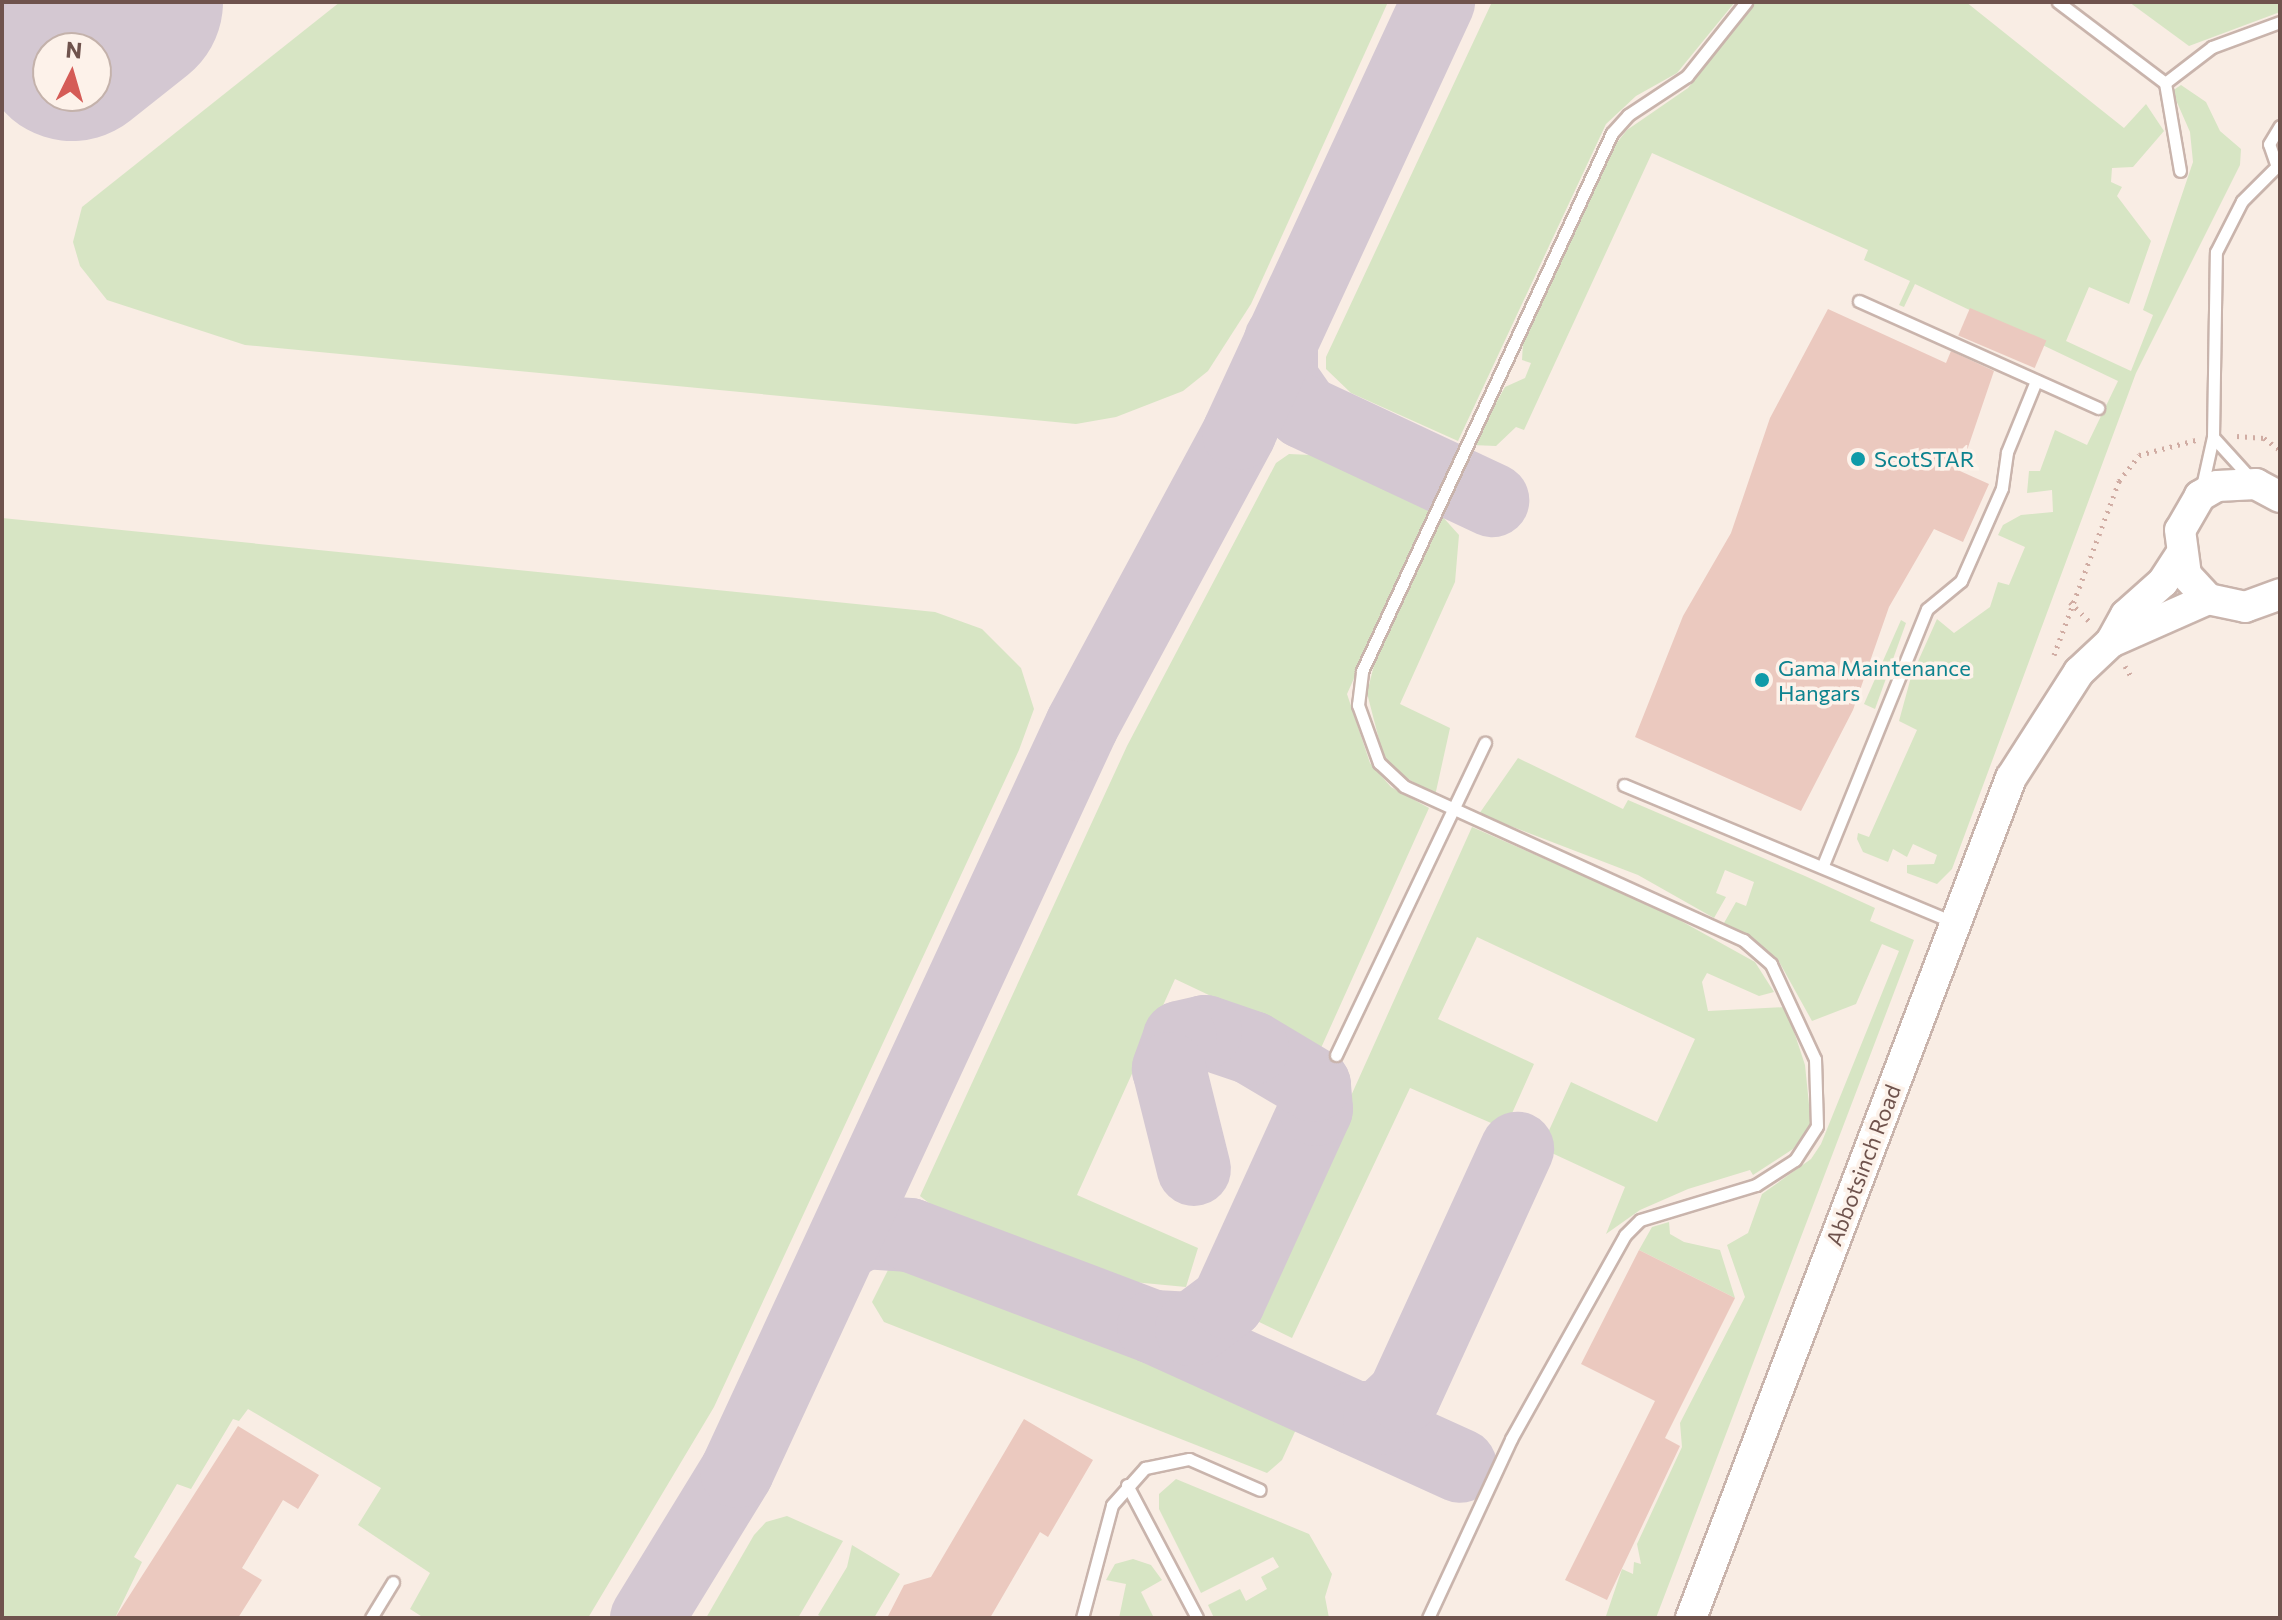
<!DOCTYPE html>
<style>
body{margin:0}
#map{position:relative;width:2282px;height:1620px;overflow:hidden;background:#f9ede4;font-family:Commissioner,sans-serif}
div>[style]{position:absolute}
.green>*{inset:0;background:#d7e5c4}
.taxiway>*{height:74px;margin:-37px;padding:0 37px;transform-origin:37px;border-radius:37px;background:#d4c8d2}
.runway>*{height:186px;margin:-93px;padding:0 93px;transform-origin:93px;border-radius:93px;background:#d4c8d2}
.building>*{inset:0;background:#ebc9bf;transform-origin:0 0}
.path>*{height:5px;margin-top:-2.5px;transform-origin:0;background:repeating-linear-gradient(90deg,#d0aca3 0 2px,transparent 0 8px)}
.roads{filter:drop-shadow(2px 0 #c9b4ac) drop-shadow(-2px 0 #c9b4ac) drop-shadow(0 2px #c9b4ac) drop-shadow(0 -2px #c9b4ac)}
.lane>*{height:11px;margin:-5.5px;padding:0 5.5px;transform-origin:5.5px;border-radius:5.5px;background:#fff}
.secondary>*{height:30px;margin:-15px;padding:0 15px;transform-origin:15px;border-radius:15px;background:#fff}
.dots>*{width:22px;height:22px;translate:-50% -50%;box-sizing:border-box;border:4px solid #fdf2ea;border-radius:50%}
span{translate:-50% -50%;white-space:nowrap;text-align:center;line-height:1.15;-webkit-text-stroke:7px #fdf2ea;paint-order:stroke}
.culture-label{font-size:22px;color:#0d838f}
.left{translate:0 -50%;text-align:left}
.street-label{font-size:22px;color:#6f534d}
.frame{position:absolute;inset:0;border:4px solid #6f534d;pointer-events:none}
.north{position:absolute;left:32px;top:32px;width:80px;height:80px;box-sizing:border-box;background:#fdf2ea;border:2px solid #c4b2ab;border-radius:50%;rotate:5deg;font-size:22px;font-weight:700;line-height:32px;text-align:center;color:#6f534d}
.north::after{content:'';display:block;margin:auto;width:28px;height:36px;background:#d55c57;clip-path:polygon(50% 0,100% 100%,50% 72%,0 100%)}
</style>
<div id="map">
<div class="green">
<div style="clip-path:polygon(340px 2px,1388px 2px,1251px 304px,1208px 371px,1183px 391px,1116px 417px,1076px 424px,245px 345px,107px 300px,80px 266px,73px 242px,82px 207px)"></div>
<div style="clip-path:polygon(1492px 2px,1735px 2px,1677px 73px,1636px 96px,1606px 124px,1458px 441px,1351px 393px,1326px 369px,1326px 357px)"></div>
<div style="clip-path:polygon(1755px 2px,1966px 2px,2124px 128px,2146px 104px,2164px 131px,2133px 167px,2112px 168px,2111px 182px,2122px 187px,2117px 196px,2151px 241px,2129px 304px,2089px 287px,2066px 341px,2131px 371px,2153px 315px,2143px 310px,2193px 162px,2190px 132px,2172px 91px,2181px 85px,2206px 102px,2220px 131px,2241px 149px,2240px 165px,2136px 373px,1952px 869px,1937px 884px,1907px 873px,1907px 865px,1934px 864px,1937px 855px,1913px 844px,1907px 857px,1893px 849px,1888px 862px,1863px 852px,1857px 839px,1858px 833px,1869px 837px,1917px 730px,1899px 721px,1911px 677px,1937px 619px,1954px 633px,1990px 607px,1998px 582px,2009px 585px,2025px 547px,1998px 535px,2003px 525px,2021px 515px,2053px 512px,2052px 490px,2027px 493px,2029px 471px,2040px 471px,2055px 430px,2087px 445px,2118px 381px,1915px 284px,1904px 307px,1899px 305px,1910px 281px,1864px 260px,1868px 250px,1652px 153px,1524px 430px,1516px 427px,1496px 446px,1472px 445px,1505px 387px,1525px 378px,1531px 363px,1522px 360px,1523px 343px,1611px 150px,1627px 130px,1688px 88px)"></div>
<div style="clip-path:polygon(2129px 2px,2280px 2px,2280px 12px,2189px 46px)"></div>
<div style="clip-path:polygon(1289px 454px,1311px 455px,1430px 508px,1347px 694px,1370px 763px,1391px 787px,1429px 808px,1321px 1048px,1175px 979px,1077px 1195px,1198px 1248px,1186px 1287px,1112px 1280px,967px 1233px,920px 1196px,1127px 746px,1276px 463px)"></div>
<div style="clip-path:polygon(1441px 515px,1459px 535px,1455px 582px,1400px 704px,1450px 728px,1435px 796px,1396px 771px,1383px 755px,1367px 693px,1377px 653px)"></div>
<div style="clip-path:polygon(2px 518px,935px 612px,982px 629px,1021px 668px,1034px 709px,1019px 750px,714px 1407px,588px 1618px,424px 1618px,410px 1609px,430px 1573px,358px 1525px,381px 1488px,248px 1409px,239px 1421px,233px 1419px,191px 1489px,177px 1484px,134px 1557px,142px 1562px,115px 1618px,2px 1618px)"></div>
<div style="clip-path:polygon(1901px 620px,1906px 623px,1875px 709px,1864px 704px)"></div>
<div style="clip-path:polygon(1518px 758px,1623px 809px,1628px 800px,1805px 876px,1875px 908px,1870px 921px,1914px 940px,1656px 1618px,1596px 1618px,1606px 1616px,1622px 1569px,1633px 1574px,1634px 1562px,1641px 1564px,1637px 1544px,1682px 1447px,1680px 1423px,1745px 1297px,1727px 1245px,1748px 1233px,1762px 1194px,1811px 1159px,1821px 1144px,1899px 951px,1882px 944px,1856px 1004px,1812px 1021px,1777px 958px,1724px 923px,1736px 902px,1746px 906px,1754px 882px,1725px 870px,1716px 893px,1726px 897px,1714px 918px,1638px 875px,1479px 814px)"></div>
<div style="clip-path:polygon(1472px 827px,1663px 911px,1755px 962px,1774px 992px,1759px 996px,1707px 973px,1702px 982px,1708px 1011px,1786px 1007px,1805px 1065px,1811px 1124px,1793px 1149px,1753px 1175px,1750px 1170px,1688px 1189px,1640px 1210px,1606px 1234px,1625px 1187px,1541px 1148px,1571px 1082px,1657px 1122px,1695px 1039px,1477px 937px,1438px 1019px,1534px 1064px,1505px 1129px,1410px 1088px,1292px 1338px,1251px 1318px)"></div>
<div style="clip-path:polygon(1669px 1222px,1670px 1234px,1684px 1242px,1720px 1250px,1735px 1298px,1639px 1250px,1652px 1227px)"></div>
<div style="clip-path:polygon(927px 1269px,1294px 1408px,1299px 1423px,1282px 1460px,1267px 1473px,884px 1322px,872px 1302px,888px 1270px)"></div>
<div style="clip-path:polygon(1176px 1479px,1309px 1534px,1332px 1574px,1325px 1597px,1329px 1618px,1214px 1618px,1208px 1605px,1240px 1589px,1246px 1601px,1267px 1589px,1261px 1577px,1279px 1567px,1273px 1557px,1201px 1593px,1159px 1509px,1159px 1494px)"></div>
<div style="clip-path:polygon(787px 1516px,843px 1541px,798px 1618px,706px 1618px,754px 1535px,766px 1522px)"></div>
<div style="clip-path:polygon(852px 1545px,900px 1574px,874px 1618px,824px 1618px,818px 1615px,847px 1567px)"></div>
<div style="clip-path:polygon(1133px 1559px,1151px 1565px,1162px 1580px,1141px 1592px,1154px 1618px,1119px 1618px,1126px 1584px,1106px 1580px,1115px 1564px)"></div>
</div>
<div class="taxiway">
<div style="left:1281px;top:340px;width:39px;rotate:90deg"></div>
<div style="left:1281px;top:379px;width:40px;rotate:55.1deg"></div>
<div style="left:1304px;top:412px;width:208px;rotate:25.1deg"></div>
<div style="left:844px;top:1244px;width:24px;rotate:-30deg"></div>
<div style="left:865px;top:1232px;width:45px;rotate:3.8deg"></div>
<div style="left:910px;top:1235px;width:261px;rotate:20.7deg"></div>
<div style="left:1154px;top:1327px;width:336px;rotate:24.4deg"></div>
<div style="left:1154px;top:1327px;width:38px;rotate:3deg"></div>
<div style="left:1192px;top:1329px;width:45px;rotate:-36.9deg"></div>
<div style="left:1228px;top:1302px;width:212px;rotate:-65.5deg"></div>
<div style="left:1316px;top:1109px;width:24px;rotate:-95deg"></div>
<div style="left:1314px;top:1085px;width:72px;rotate:-149.2deg"></div>
<div style="left:1252px;top:1048px;width:50px;rotate:-161.2deg"></div>
<div style="left:1205px;top:1032px;width:26px;rotate:167deg"></div>
<div style="left:1180px;top:1038px;width:33px;rotate:110deg"></div>
<div style="left:1169px;top:1069px;width:103px;rotate:76deg"></div>
<div style="left:1355px;top:1418px;width:25px"></div>
<div style="left:1380px;top:1418px;width:33px;rotate:-43deg"></div>
<div style="left:1404px;top:1396px;width:272px;rotate:-65.4deg"></div>
<div style="left:647px;top:1618px;width:172px;rotate:-58.5deg"></div>
<div style="left:737px;top:1471px;width:822px;rotate:-65.18deg"></div>
<div style="left:1082px;top:725px;width:332px;rotate:-61.7deg"></div>
<div style="left:1239px;top:433px;width:475px;rotate:-65.2deg"></div>
</div>
<div class="runway">
<div style="left:72px;top:48px;width:74px;rotate:-38.4deg"></div>
</div>
<div class="building">
<div style="left:1970px;top:308px;width:83px;height:30px;rotate:23deg"></div>
<div style="clip-path:polygon(1828px 309px,1946px 363px,1951px 351px,1994px 371px,1960px 471px,1989px 484px,1963px 542px,1934px 529px,1889px 607px,1853px 710px,1801px 811px,1635px 737px,1683px 616px,1731px 533px,1770px 418px)"></div>
<div style="clip-path:polygon(1639px 1250px,1735px 1298px,1665px 1438px,1680px 1446px,1607px 1600px,1565px 1580px,1655px 1401px,1581px 1364px)"></div>
<div style="clip-path:polygon(1024px 1419px,1093px 1460px,1048px 1537px,1040px 1532px,990px 1618px,887px 1618px,904px 1585px,931px 1577px)"></div>
<div style="clip-path:polygon(238px 1426px,319px 1475px,298px 1509px,283px 1500px,242px 1568px,262px 1580px,238px 1618px,115px 1618px)"></div>
</div>
<div class="path">
<div style="left:2237px;top:436px;width:27px;rotate:4deg"></div>
<div style="left:2264px;top:438px;width:20px;rotate:37deg"></div>
<div style="left:2070px;top:602px;width:31px;rotate:45deg"></div>
<div style="left:2054px;top:655px;width:186px;rotate:-69.5deg"></div>
<div style="left:2119px;top:481px;width:33px;rotate:-52deg"></div>
<div style="left:2139px;top:455px;width:59px;rotate:-14.7deg"></div>
<div style="left:2125px;top:666px;width:14px;rotate:60deg"></div>
</div>
<div class="roads">
<div class="lane">
<div style="left:2058px;top:2px;width:134px;rotate:37.1deg"></div>
<div style="left:2165px;top:83px;width:89px;rotate:80.3deg"></div>
<div style="left:2165px;top:83px;width:59px;rotate:-37.5deg"></div>
<div style="left:2212px;top:47px;width:72px;rotate:-20.2deg"></div>
<div style="left:2276px;top:164px;width:21px;rotate:-109deg"></div>
<div style="left:2269px;top:144px;width:21px;rotate:-59deg"></div>
<div style="left:1859px;top:301px;width:262px;rotate:24.1deg"></div>
<div style="left:2213px;top:437px;width:59px;rotate:47.7deg"></div>
<div style="left:2201px;top:491px;width:55px;rotate:-77.5deg"></div>
<div style="left:2213px;top:437px;width:185px;rotate:-89.1deg"></div>
<div style="left:2216px;top:252px;width:57px;rotate:-63deg"></div>
<div style="left:2242px;top:201px;width:54px;rotate:-45deg"></div>
<div style="left:1624px;top:785px;width:359px;rotate:22.6deg"></div>
<div style="left:1823px;top:865px;width:276px;rotate:-67.9deg"></div>
<div style="left:1927px;top:609px;width:44px;rotate:-39.5deg"></div>
<div style="left:1961px;top:581px;width:102px;rotate:-66.2deg"></div>
<div style="left:2002px;top:488px;width:36px;rotate:-82deg"></div>
<div style="left:2007px;top:452px;width:77px;rotate:-67.8deg"></div>
<div style="left:1336px;top:1055px;width:346px;rotate:-64.5deg"></div>
<div style="left:1127px;top:1485px;width:150px;rotate:62.2deg"></div>
<div style="left:371px;top:1618px;width:42px;rotate:-58.6deg"></div>
<div style="left:1082px;top:1618px;width:117px;rotate:-75.1deg"></div>
<div style="left:1112px;top:1505px;width:50px;rotate:-48.3deg"></div>
<div style="left:1145px;top:1468px;width:45px;rotate:-11.6deg"></div>
<div style="left:1189px;top:1459px;width:77px;rotate:23.6deg"></div>
<div style="left:1428px;top:1618px;width:197px;rotate:-65.1deg"></div>
<div style="left:1511px;top:1439px;width:234px;rotate:-60.8deg"></div>
<div style="left:1625px;top:1235px;width:21px;rotate:-45deg"></div>
<div style="left:1640px;top:1220px;width:121px;rotate:-16.8deg"></div>
<div style="left:1756px;top:1185px;width:46px;rotate:-32.7deg"></div>
<div style="left:1795px;top:1160px;width:40px;rotate:-57.1deg"></div>
<div style="left:1817px;top:1126px;width:67px;rotate:-91.7deg"></div>
<div style="left:1815px;top:1059px;width:105px;rotate:-114.9deg"></div>
<div style="left:1771px;top:964px;width:37px;rotate:-139deg"></div>
<div style="left:1743px;top:940px;width:372px;rotate:-155.6deg"></div>
<div style="left:1404px;top:786px;width:34px;rotate:-137deg"></div>
<div style="left:1379px;top:763px;width:62px;rotate:-109.9deg"></div>
<div style="left:1358px;top:705px;width:34px;rotate:-83deg"></div>
<div style="left:1362px;top:671px;width:593px;rotate:-65.08deg"></div>
<div style="left:1612px;top:133px;width:24px;rotate:-48deg"></div>
<div style="left:1628px;top:115px;width:71px;rotate:-33.5deg"></div>
<div style="left:1687px;top:76px;width:95px;rotate:-51.4deg"></div>
</div>
<div class="secondary">
<div style="left:2280px;top:497px;width:27px;rotate:-152deg"></div>
<div style="left:2256px;top:484px;width:39px;rotate:177deg"></div>
<div style="left:2217px;top:486px;width:20px;rotate:150deg"></div>
<div style="left:2200px;top:496px;width:39px;rotate:120deg"></div>
<div style="left:2180px;top:530px;width:45px;rotate:82.4deg"></div>
<div style="left:2186px;top:575px;width:33px;rotate:47deg"></div>
<div style="left:2208px;top:599px;width:38px;rotate:12deg"></div>
<div style="left:2245px;top:607px;width:37px;rotate:-20deg"></div>
<div style="left:2111px;top:642px;width:106px;rotate:-23.9deg"></div>
<div style="left:1691px;top:1618px;width:899px;rotate:-69.15deg"></div>
<div style="left:2011px;top:778px;width:126px;rotate:-57.3deg"></div>
<div style="left:2079px;top:672px;width:44px;rotate:-43.2deg"></div>
<div style="left:2111px;top:642px;width:31px;rotate:-61deg"></div>
<div style="left:2126px;top:615px;width:50px;rotate:-41.7deg"></div>
<div style="left:2163px;top:582px;width:31px;rotate:-57deg"></div>
</div>
</div>
<div class="dots">
<div style="left:1858px;top:459px;background:#0f9aa8"></div>
<div style="left:1762px;top:680px;background:#0f9aa8"></div>
</div>
<div class="culture-label">
<span class="left" style="left:1874px;top:459px">ScotSTAR</span>
<span class="left" style="left:1778px;top:680px">Gama Maintenance<br>Hangars</span>
</div>
<div class="street-label">
<span style="left:1863px;top:1165px;rotate:-69deg">Abbotsinch Road</span>
</div>
<div class="frame"></div>
<div class="north">N</div>
</div>
